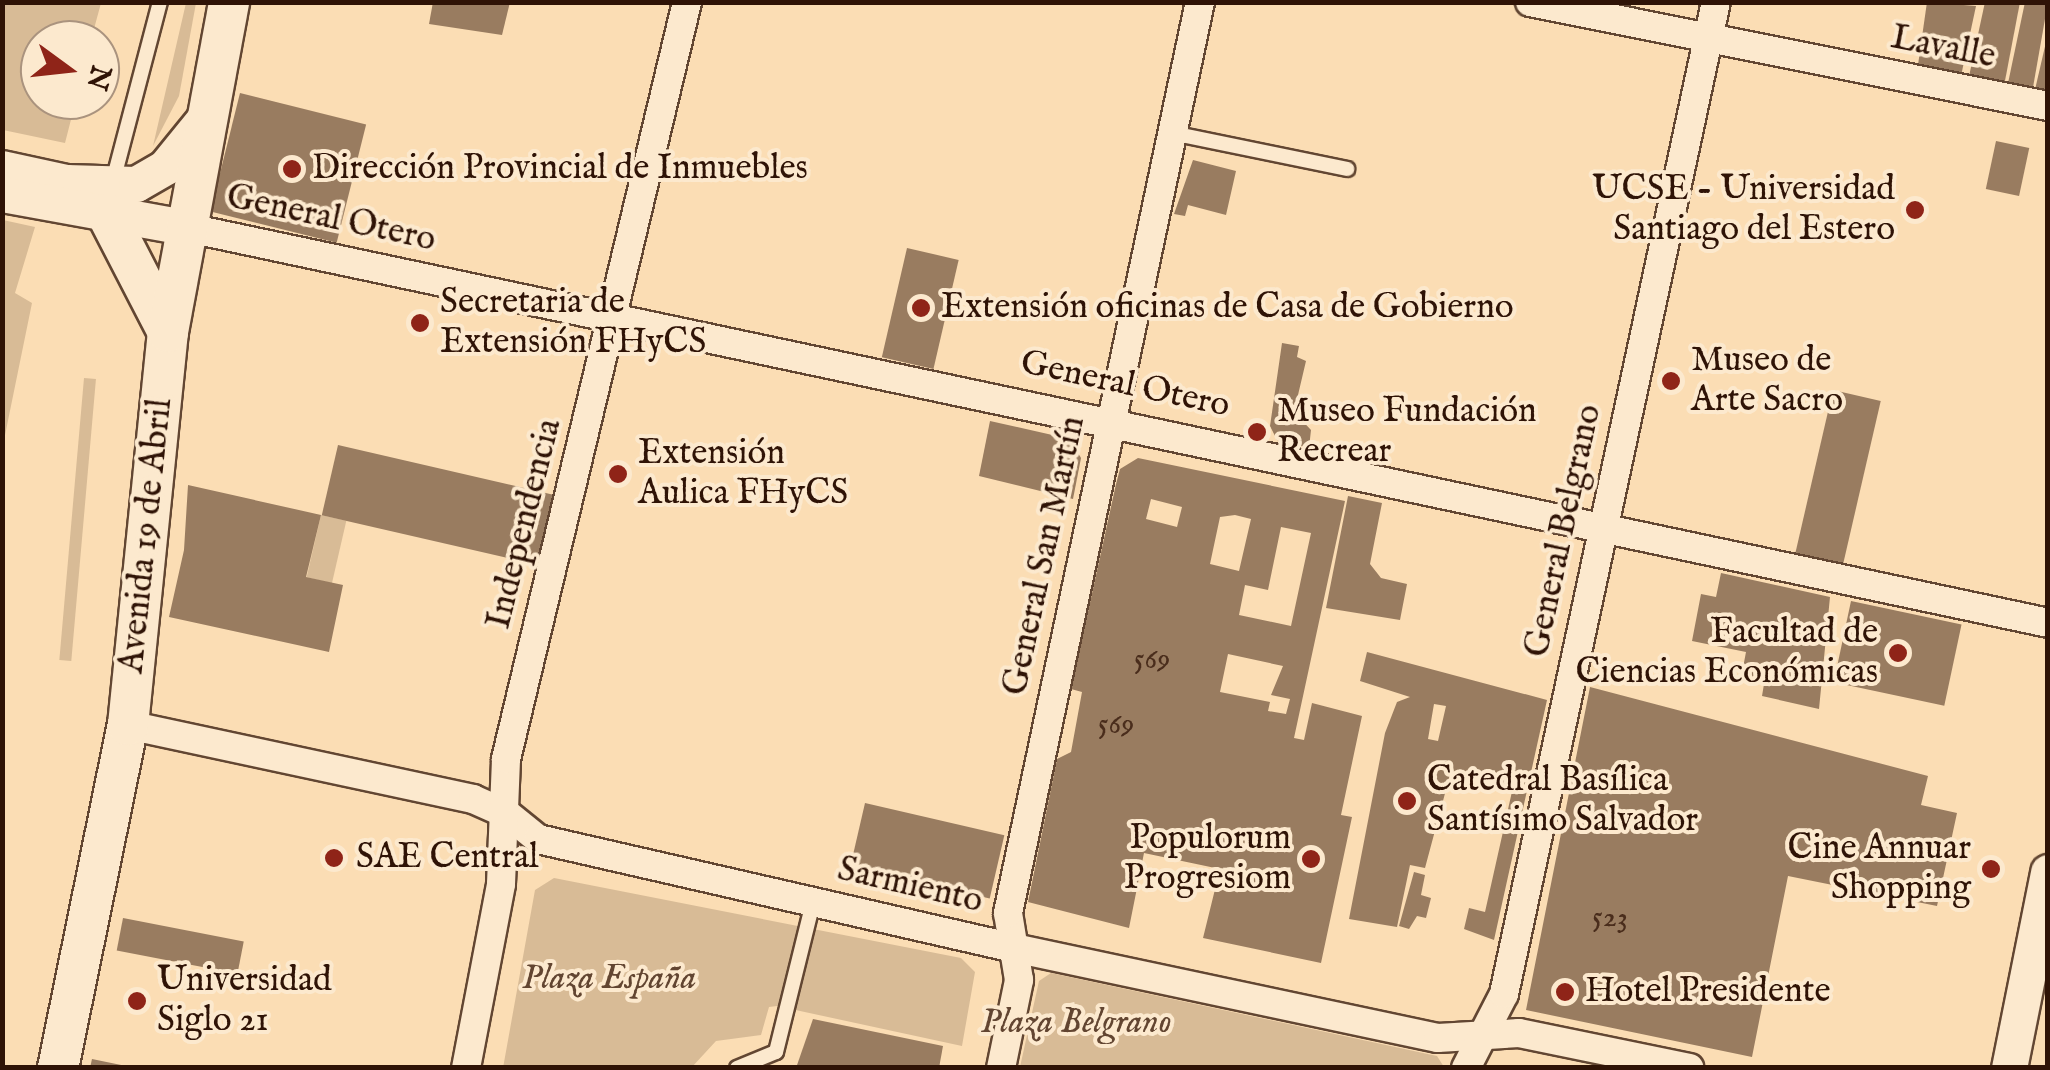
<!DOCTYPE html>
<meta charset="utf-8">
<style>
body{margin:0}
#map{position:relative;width:2050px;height:1070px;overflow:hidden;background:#fbddb4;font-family:"IM FELL English",serif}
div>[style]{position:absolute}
.green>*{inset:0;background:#d8bb96;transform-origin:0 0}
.building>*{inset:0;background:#997c60;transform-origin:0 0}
.roads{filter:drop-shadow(2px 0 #624632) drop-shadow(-2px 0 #624632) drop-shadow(0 2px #624632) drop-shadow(0 -2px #624632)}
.service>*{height:14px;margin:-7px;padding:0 7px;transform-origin:7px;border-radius:7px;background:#fce9ce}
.minor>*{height:28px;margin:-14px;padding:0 14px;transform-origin:14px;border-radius:14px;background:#fce9ce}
.tertiary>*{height:35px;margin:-17.5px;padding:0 17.5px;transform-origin:17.5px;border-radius:17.5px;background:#fce9ce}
.secondary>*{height:40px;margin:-20px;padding:0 20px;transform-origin:20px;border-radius:20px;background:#fce9ce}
.dots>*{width:28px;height:28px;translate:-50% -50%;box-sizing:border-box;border:5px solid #fce9ce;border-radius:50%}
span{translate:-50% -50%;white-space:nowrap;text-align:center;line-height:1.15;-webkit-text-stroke:8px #fce9ce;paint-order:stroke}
.number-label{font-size:30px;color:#4a2d1c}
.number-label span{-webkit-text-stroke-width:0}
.street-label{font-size:35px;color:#2f1306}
.poi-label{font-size:35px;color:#2f1306}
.left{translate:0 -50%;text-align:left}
.right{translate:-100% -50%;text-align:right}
.park-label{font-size:35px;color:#624531;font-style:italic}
.frame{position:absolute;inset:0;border:5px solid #2f1306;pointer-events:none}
.north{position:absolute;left:20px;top:20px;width:100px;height:100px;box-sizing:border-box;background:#fce9ce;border:2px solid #aa937e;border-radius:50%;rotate:105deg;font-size:28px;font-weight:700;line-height:40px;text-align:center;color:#2f1306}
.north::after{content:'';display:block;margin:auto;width:35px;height:45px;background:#8f2418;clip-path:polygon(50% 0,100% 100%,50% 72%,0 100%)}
</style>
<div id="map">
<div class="green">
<div style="clip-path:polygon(3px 2px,101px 3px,91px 40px,40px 40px,40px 100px,76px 100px,65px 143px,3px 130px)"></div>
<div style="clip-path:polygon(186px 3px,196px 3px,179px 96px,153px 146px)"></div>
<div style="clip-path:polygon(3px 220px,35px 227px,15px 293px,32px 303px,3px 445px)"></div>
<div style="left:84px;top:378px;width:12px;height:283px;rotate:5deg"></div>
<div style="left:321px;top:515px;width:26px;height:64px;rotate:13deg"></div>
<div style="clip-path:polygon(554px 878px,961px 958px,975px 972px,962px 1046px,777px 1006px,769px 1007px,761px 1035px,716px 1041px,692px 1067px,503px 1068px,535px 890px)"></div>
<div style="clip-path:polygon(1051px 973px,1437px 1056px,1444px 1067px,1020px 1067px,1039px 981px)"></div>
</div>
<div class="building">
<div style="clip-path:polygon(433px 2px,510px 2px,502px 35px,429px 24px)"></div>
<div style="clip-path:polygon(1927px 2px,1976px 6px,1961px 76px,1918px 65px)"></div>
<div style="clip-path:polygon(1985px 2px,2020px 2px,2004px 86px,1968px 81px)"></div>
<div style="clip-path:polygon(2025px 2px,2048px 2px,2032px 93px,2007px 88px)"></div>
<div style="clip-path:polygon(2046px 42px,2048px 42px,2048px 97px,2034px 94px)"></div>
<div style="left:240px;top:93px;width:130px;height:122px;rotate:14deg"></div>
<div style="left:1996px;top:141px;width:34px;height:49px;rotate:12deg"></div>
<div style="clip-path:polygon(1193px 160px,1236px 171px,1226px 215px,1188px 205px,1185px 216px,1174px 214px)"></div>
<div style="left:907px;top:248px;width:53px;height:112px;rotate:13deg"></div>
<div style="clip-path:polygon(1282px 343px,1299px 346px,1297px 357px,1306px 361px,1294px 412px,1311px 430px,1309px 448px,1277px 440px,1270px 426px)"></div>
<div style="left:1833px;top:390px;width:49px;height:168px;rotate:13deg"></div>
<div style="clip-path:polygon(990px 421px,1070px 439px,1081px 458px,1073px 499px,979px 476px)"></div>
<div style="left:338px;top:445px;width:222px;height:72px;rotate:13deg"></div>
<div style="clip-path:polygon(evenodd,1138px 458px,1345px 501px,1294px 738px,1304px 740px,1312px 703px,1362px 716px,1341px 815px,1352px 817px,1321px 963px,1203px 938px,1220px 869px,1144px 853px,1129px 928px,1028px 902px,1057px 759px,1071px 752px,1082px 692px,1071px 689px,1116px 484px,1120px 469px,1138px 458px,1151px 499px,1182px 507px,1177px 527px,1146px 519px,1151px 499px,1138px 458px,1235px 515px,1251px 519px,1239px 571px,1210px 564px,1220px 517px,1235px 515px,1138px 458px,1281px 527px,1311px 533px,1291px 626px,1239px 615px,1245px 585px,1268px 590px,1281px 527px,1138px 458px,1228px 654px,1283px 666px,1271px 695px,1290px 699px,1286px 714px,1268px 711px,1270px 702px,1220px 692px,1228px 654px)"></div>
<div style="clip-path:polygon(188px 485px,321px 515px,306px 577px,343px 585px,329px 652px,169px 617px,184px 550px)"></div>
<div style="clip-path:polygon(1348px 496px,1382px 503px,1370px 564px,1381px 578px,1407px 584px,1400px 620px,1326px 608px)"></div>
<div style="clip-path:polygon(1721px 573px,1830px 597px,1819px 709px,1762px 696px,1764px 684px,1741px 678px,1746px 652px,1692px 641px,1701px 594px,1716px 597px)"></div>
<div style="left:1851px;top:601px;width:113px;height:83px;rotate:12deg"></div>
<div style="clip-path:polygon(evenodd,1367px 652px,1547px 700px,1494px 940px,1464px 929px,1469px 908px,1485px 912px,1513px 787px,1451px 771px,1425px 868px,1410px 865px,1397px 927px,1349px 919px,1385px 733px,1397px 702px,1410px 697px,1360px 681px,1367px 652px,1434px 704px,1446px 706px,1438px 741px,1428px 739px,1434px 704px)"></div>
<div style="clip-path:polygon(1590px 687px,1928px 776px,1921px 805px,1957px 813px,1937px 906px,1788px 876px,1752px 1057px,1526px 1010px)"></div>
<div style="left:865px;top:803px;width:143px;height:65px;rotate:13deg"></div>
<div style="clip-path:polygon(1414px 872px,1425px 875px,1421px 895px,1431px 898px,1426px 918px,1417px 916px,1409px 929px,1399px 926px)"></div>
<div style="left:123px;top:918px;width:123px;height:33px;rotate:11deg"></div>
<div style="clip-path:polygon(813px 1019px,943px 1046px,939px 1068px,796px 1068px)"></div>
<div style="clip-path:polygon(92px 1059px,126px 1066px,126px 1068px,90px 1068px)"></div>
</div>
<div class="roads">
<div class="service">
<div style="left:1172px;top:133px;width:179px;rotate:11.6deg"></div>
<div style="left:113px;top:181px;width:185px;rotate:-75.3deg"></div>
<div style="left:737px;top:1068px;width:42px;rotate:-22.3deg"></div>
<div style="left:776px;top:1052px;width:154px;rotate:-76.1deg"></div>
</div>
<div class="minor">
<div style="left:1530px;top:2px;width:528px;rotate:11.35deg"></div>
<div style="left:184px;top:227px;width:1906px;rotate:11.99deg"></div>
<div style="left:128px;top:725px;width:353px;rotate:12.1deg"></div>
<div style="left:473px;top:799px;width:37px;rotate:24deg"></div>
<div style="left:507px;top:814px;width:40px;rotate:39deg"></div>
<div style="left:538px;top:839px;width:488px;rotate:12.9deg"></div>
<div style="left:1014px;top:948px;width:433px;rotate:12deg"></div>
<div style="left:1438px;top:1038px;width:81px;rotate:-3.5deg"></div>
<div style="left:1519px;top:1033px;width:174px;rotate:11.6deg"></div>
<div style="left:466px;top:1068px;width:187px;rotate:-79.2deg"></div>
<div style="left:501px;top:884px;width:125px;rotate:-87.7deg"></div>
<div style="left:506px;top:759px;width:778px;rotate:-76.55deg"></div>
<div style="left:1001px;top:1068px;width:90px;rotate:-78.4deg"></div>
<div style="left:1019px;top:980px;width:68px;rotate:-99.3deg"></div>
<div style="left:1008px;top:913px;width:931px;rotate:-78.1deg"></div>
<div style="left:1466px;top:1068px;width:83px;rotate:-62.8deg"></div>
<div style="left:1504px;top:994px;width:1014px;rotate:-77.94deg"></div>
</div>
<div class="tertiary">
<div style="left:2px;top:168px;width:66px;rotate:12.3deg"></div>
<div style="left:66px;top:182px;width:70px;rotate:1.6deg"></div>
<div style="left:136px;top:184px;width:34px;rotate:-30deg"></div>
<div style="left:165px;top:167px;width:63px;rotate:-50.8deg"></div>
<div style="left:2px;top:194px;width:185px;rotate:10.3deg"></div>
<div style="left:2009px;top:1068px;width:200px;rotate:-78.7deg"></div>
</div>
<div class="secondary">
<div style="left:107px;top:214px;width:133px;rotate:62.7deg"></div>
<div style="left:58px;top:1068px;width:350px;rotate:-78.5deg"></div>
<div style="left:128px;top:725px;width:395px;rotate:-84.2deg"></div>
<div style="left:168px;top:332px;width:336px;rotate:-79.5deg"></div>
</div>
</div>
<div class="dots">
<div style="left:292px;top:169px;background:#8f2418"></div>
<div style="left:1915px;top:210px;background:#8f2418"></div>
<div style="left:921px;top:308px;background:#8f2418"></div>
<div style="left:420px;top:323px;background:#8f2418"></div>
<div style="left:1671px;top:381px;background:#8f2418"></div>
<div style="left:1257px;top:432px;background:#8f2418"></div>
<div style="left:618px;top:474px;background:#8f2418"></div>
<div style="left:1898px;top:653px;background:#8f2418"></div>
<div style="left:1407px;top:801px;background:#8f2418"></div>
<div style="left:334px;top:858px;background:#8f2418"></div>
<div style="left:1311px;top:859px;background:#8f2418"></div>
<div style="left:1991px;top:869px;background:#8f2418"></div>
<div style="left:1565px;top:992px;background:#8f2418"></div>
<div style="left:137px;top:1001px;background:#8f2418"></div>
</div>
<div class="number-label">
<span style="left:1152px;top:660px">569</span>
<span style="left:1116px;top:725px">569</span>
<span style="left:1610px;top:918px">523</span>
</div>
<div class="street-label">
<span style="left:1943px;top:48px;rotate:11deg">Lavalle</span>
<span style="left:331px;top:219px;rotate:12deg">General Otero</span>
<span style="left:1125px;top:385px;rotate:12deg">General Otero</span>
<span style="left:525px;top:524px;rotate:-76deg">Independencia</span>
<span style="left:1564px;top:531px;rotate:-78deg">General Belgrano</span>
<span style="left:147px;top:536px;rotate:-84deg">Avenida 19 de Abril</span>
<span style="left:1045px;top:556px;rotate:-78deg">General San Martín</span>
<span style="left:910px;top:886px;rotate:13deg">Sarmiento</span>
</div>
<div class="poi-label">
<span class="left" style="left:312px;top:169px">Dirección Provincial de Inmuebles</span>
<span class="right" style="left:1895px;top:210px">UCSE - Universidad<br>Santiago del Estero</span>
<span class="left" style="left:440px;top:323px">Secretaria de<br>Extensión FHyCS</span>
<span class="left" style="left:941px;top:308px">Extensión oficinas de Casa de Gobierno</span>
<span class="left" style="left:1691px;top:381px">Museo de<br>Arte Sacro</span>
<span class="left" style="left:1277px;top:432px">Museo Fundación<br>Recrear</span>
<span class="left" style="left:638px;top:474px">Extensión<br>Aulica FHyCS</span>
<span class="right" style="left:1878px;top:653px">Facultad de<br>Ciencias Económicas</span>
<span class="left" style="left:1427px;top:801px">Catedral Basílica<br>Santísimo Salvador</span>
<span class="right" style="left:1291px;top:859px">Populorum<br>Progresiom</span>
<span class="right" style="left:1971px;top:869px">Cine Annuar<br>Shopping</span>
<span class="left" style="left:356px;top:858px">SAE Central</span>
<span class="left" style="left:157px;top:1001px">Universidad<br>Siglo 21</span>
<span class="left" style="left:1585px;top:992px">Hotel Presidente</span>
</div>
<div class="park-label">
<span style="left:609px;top:979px">Plaza España</span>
<span style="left:1076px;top:1023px">Plaza Belgrano</span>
</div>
<div class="frame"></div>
<div class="north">N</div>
</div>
